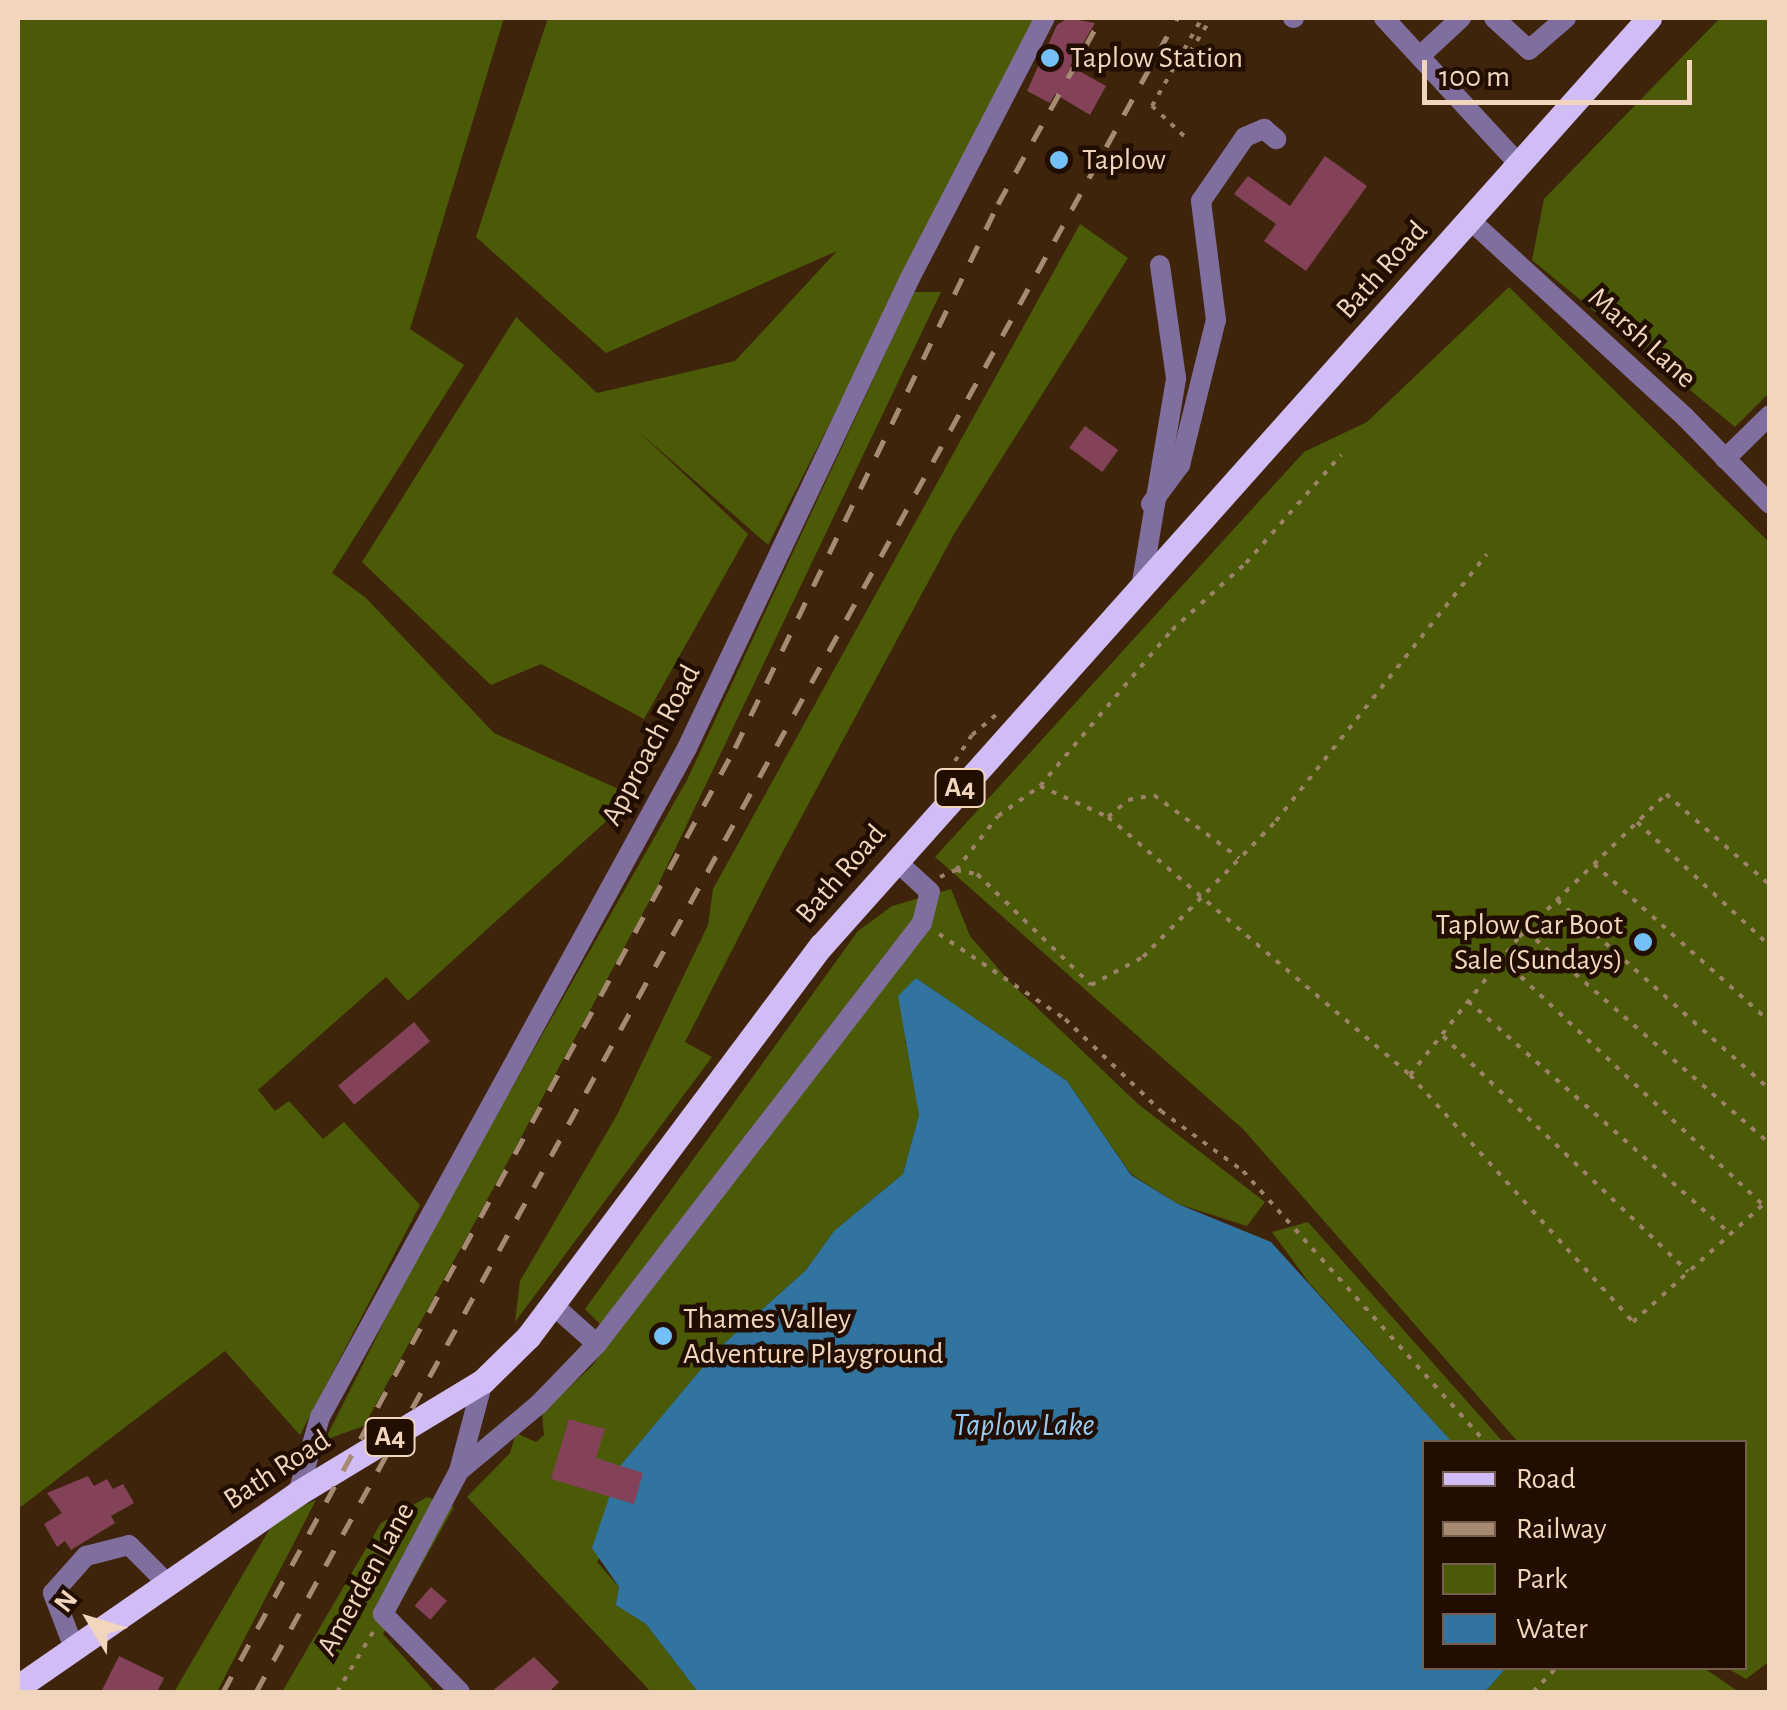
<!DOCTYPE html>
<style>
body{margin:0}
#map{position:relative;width:1787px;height:1710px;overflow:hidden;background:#3e240b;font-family:"Alegreya Sans",sans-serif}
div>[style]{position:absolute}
.green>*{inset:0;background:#4a5a07}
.water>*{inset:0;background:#3274a0}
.building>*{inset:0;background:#834257;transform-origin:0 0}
.path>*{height:4px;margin-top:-2px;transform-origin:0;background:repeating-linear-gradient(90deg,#9d8168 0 5px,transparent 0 13px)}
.minor>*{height:20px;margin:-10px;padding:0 10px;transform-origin:10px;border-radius:10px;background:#806f9e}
.major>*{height:25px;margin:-12.5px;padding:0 12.5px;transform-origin:12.5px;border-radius:12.5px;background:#d1bcf5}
.rail>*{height:5px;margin-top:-2.5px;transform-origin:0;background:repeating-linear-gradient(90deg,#a68b72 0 18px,transparent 0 36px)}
.dots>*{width:28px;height:28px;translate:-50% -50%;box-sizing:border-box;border:5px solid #220e00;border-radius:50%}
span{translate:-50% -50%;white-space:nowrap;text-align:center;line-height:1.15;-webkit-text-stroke:9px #220e00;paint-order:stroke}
.shield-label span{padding:2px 8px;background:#220e00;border:2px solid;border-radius:8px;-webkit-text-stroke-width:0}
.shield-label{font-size:28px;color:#f2d5bd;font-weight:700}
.poi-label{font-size:30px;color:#f2d5bd}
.left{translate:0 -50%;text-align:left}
.right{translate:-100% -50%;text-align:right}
.street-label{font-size:30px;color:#f2d5bd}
.water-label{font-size:32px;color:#97cbf1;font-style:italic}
.frame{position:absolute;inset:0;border:20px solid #f2d5bd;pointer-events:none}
.legend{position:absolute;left:1422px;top:1440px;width:325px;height:230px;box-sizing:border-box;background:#220e00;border:2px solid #755e4c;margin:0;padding:12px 18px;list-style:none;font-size:30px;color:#f2d5bd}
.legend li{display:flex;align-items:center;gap:20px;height:50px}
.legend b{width:50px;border:2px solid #755e4c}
.north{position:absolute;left:40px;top:1570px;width:100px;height:100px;-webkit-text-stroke:8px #220e00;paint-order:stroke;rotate:308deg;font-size:28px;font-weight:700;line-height:40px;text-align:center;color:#f2d5bd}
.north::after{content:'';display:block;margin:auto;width:35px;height:45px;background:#f2d5bd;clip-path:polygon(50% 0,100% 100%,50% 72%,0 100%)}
.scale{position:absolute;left:1422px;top:60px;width:270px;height:45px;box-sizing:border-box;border:5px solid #f2d5bd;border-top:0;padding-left:12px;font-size:30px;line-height:35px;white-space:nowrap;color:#f2d5bd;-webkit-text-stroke:8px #220e00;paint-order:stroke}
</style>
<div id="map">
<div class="green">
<div style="clip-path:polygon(18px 18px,504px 18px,410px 329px,464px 365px,332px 573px,366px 598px,494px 733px,634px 796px,408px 1001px,386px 977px,258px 1090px,275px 1111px,289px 1101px,323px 1139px,344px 1122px,420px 1205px,300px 1435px,225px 1351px,18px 1509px)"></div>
<div style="clip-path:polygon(548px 18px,1035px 18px,768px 545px,637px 430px,748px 534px,644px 719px,541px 664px,491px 685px,362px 562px,516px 317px,597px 393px,735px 361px,837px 251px,606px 353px,476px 237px)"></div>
<div style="clip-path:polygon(1720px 18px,1770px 18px,1769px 393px,1735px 427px,1532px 260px,1544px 199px)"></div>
<div style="clip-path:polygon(1080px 224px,1128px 258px,954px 534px,774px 868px,685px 1042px,712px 1057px,515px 1322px,520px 1281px,617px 1115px,708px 925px,713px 889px)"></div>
<div style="clip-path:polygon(1509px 287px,1769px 542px,1770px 1661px,1746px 1679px,1727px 1668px,1744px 1668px,1744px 1442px,1518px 1442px,1244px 1130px,935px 857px,1304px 452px,1367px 422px)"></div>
<div style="clip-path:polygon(914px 292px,941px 292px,657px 887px,364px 1426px,325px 1440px,422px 1246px,687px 780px)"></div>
<div style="clip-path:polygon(951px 889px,970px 936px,1010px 982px,1138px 1104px,1265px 1202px,1247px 1226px,1178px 1204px,1131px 1174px,1067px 1081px,916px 978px,905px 1043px,913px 1053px,919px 1115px,903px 1174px,834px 1231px,806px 1270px,718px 1349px,621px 1465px,643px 1473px,634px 1504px,597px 1562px,619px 1587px,617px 1605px,646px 1624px,698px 1692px,651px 1692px,467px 1497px,510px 1453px,516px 1433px,536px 1442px,544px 1435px,542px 1413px,593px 1365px,612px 1336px,585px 1309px,858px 931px,892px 906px)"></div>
<div style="clip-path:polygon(1308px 1222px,1503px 1442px,1452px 1442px,1310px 1284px,1272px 1232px)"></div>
<div style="clip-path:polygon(427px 1497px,454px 1507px,383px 1634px,435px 1692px,282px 1692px,381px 1523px)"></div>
<div style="clip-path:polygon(316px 1500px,217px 1692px,174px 1692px,276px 1518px)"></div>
<div style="clip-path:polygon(1506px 1668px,1704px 1668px,1739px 1692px,1485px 1692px)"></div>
</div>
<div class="water">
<div style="clip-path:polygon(916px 978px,1067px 1081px,1131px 1175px,1178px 1204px,1271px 1242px,1452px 1442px,1424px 1442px,1424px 1668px,1506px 1668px,1485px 1692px,698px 1692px,646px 1624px,616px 1605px,619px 1587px,592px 1548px,620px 1466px,718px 1349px,806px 1270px,834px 1231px,903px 1174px,919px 1115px,898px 996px)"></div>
</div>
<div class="building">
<div style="clip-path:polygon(1068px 18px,1095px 23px,1070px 66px,1106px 86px,1090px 115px,1055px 94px,1050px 103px,1027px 91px,1057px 25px)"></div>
<div style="clip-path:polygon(1325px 156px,1367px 186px,1306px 271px,1264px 241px,1276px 224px,1234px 194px,1248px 176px,1290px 206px)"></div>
<div style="left:1085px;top:426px;width:41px;height:27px;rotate:36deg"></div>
<div style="left:414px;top:1022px;width:25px;height:99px;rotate:50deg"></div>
<div style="clip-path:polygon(569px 1419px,605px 1429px,596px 1458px,643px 1473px,634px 1504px,551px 1479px)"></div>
<div style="clip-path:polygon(88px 1476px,94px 1486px,107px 1479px,113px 1489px,123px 1484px,134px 1503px,111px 1516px,115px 1523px,71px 1550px,65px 1541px,57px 1547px,44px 1524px,62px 1513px,47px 1493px)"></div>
<div style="left:431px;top:1587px;width:21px;height:25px;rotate:41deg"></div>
<div style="clip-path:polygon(119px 1656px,164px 1678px,157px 1692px,101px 1692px)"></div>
<div style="clip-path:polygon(534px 1657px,559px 1682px,549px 1692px,491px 1692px)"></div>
</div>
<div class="path">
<div style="left:1140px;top:19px;width:1px;rotate:-45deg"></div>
<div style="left:1049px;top:50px;width:13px;rotate:29deg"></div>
<div style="left:1178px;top:58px;width:13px;rotate:-27deg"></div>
<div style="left:1190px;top:52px;width:40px;rotate:-58deg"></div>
<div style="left:1184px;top:136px;width:44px;rotate:-136.8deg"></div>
<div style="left:1152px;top:106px;width:101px;rotate:-60.4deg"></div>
<div style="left:955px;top:761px;width:31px;rotate:-57deg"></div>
<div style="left:972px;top:735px;width:34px;rotate:-40deg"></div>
<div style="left:1040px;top:786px;width:75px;rotate:24.5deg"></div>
<div style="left:1108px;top:817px;width:397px;rotate:40.5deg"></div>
<div style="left:1410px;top:1075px;width:176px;rotate:-51.7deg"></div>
<div style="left:1519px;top:937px;width:205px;rotate:-44.2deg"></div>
<div style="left:1666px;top:794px;width:138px;rotate:41.2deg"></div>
<div style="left:1108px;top:817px;width:26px;rotate:-40deg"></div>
<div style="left:1128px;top:800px;width:26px;rotate:-11deg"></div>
<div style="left:1154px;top:795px;width:106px;rotate:36.5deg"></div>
<div style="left:1637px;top:822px;width:182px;rotate:43deg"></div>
<div style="left:1594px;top:864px;width:237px;rotate:41.9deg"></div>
<div style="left:956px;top:870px;width:68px;rotate:-52.1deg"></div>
<div style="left:998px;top:816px;width:52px;rotate:-35.5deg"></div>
<div style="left:1040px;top:786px;width:204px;rotate:-49.8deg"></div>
<div style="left:1172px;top:630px;width:100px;rotate:-42.2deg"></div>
<div style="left:1246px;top:563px;width:144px;rotate:-48.7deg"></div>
<div style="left:940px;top:877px;width:17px;rotate:-24deg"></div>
<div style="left:956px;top:870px;width:21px;rotate:11deg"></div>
<div style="left:977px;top:874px;width:159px;rotate:44.2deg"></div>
<div style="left:1091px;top:985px;width:59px;rotate:-28.3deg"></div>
<div style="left:1143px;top:957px;width:190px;rotate:-45.6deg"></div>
<div style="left:1276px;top:821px;width:340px;rotate:-51.7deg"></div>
<div style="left:1557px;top:900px;width:285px;rotate:41.7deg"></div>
<div style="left:1526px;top:931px;width:324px;rotate:41.1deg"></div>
<div style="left:939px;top:934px;width:152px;rotate:34deg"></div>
<div style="left:1065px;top:1019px;width:133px;rotate:43.8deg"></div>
<div style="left:1161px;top:1111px;width:102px;rotate:36.2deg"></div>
<div style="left:1243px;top:1171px;width:363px;rotate:48.2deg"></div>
<div style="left:1502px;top:959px;width:357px;rotate:43.3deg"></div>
<div style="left:1468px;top:1001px;width:351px;rotate:41.6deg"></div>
<div style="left:1443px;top:1036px;width:340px;rotate:43.9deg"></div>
<div style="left:1410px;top:1075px;width:333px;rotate:47.9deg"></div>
<div style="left:1633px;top:1322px;width:185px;rotate:-42.1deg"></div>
<div style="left:337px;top:1692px;width:70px;rotate:-59deg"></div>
<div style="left:1533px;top:1692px;width:33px;rotate:-46deg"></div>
</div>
<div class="minor">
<div style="left:1293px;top:18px;width:1px"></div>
<div style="left:1384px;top:18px;width:197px;rotate:47.3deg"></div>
<div style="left:1494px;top:18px;width:47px;rotate:42.4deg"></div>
<div style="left:1529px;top:50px;width:49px;rotate:-40.9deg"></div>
<div style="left:1420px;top:56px;width:56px;rotate:-42.8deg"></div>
<div style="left:1470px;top:220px;width:293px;rotate:42.5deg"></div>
<div style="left:1686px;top:418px;width:120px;rotate:45.7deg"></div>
<div style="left:1725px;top:459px;width:63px;rotate:-44.4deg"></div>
<div style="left:1151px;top:504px;width:49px;rotate:-53.4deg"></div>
<div style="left:1180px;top:465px;width:149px;rotate:-76.1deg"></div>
<div style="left:1216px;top:320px;width:120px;rotate:-97.2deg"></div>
<div style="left:1201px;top:201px;width:78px;rotate:-55.5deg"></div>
<div style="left:1245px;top:137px;width:21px;rotate:-23deg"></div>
<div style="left:1264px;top:129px;width:16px;rotate:40deg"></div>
<div style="left:1142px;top:582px;width:207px;rotate:-80.5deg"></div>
<div style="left:1176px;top:378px;width:114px;rotate:-98.1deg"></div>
<div style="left:553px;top:1305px;width:59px;rotate:41.6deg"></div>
<div style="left:459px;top:1471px;width:104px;rotate:-39.9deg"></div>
<div style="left:539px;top:1404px;width:83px;rotate:-46deg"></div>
<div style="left:597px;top:1344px;width:532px;rotate:-52.33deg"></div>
<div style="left:922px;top:923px;width:32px;rotate:-76deg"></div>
<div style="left:930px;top:892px;width:46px;rotate:-137.6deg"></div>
<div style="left:298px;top:1493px;width:79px;rotate:-73.9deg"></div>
<div style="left:320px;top:1417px;width:763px;rotate:-61.25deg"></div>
<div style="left:687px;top:748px;width:520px;rotate:-64.62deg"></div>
<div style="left:910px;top:278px;width:293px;rotate:-62.6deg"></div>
<div style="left:74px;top:1648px;width:59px;rotate:-110.9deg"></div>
<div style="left:53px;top:1593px;width:50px;rotate:-48.3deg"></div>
<div style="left:86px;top:1556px;width:44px;rotate:-14.3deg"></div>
<div style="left:129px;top:1545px;width:52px;rotate:45deg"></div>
<div style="left:460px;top:1692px;width:110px;rotate:-134.6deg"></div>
<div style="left:383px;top:1614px;width:162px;rotate:-62deg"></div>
<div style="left:459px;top:1471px;width:93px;rotate:-75.1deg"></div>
</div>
<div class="major">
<div style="left:18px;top:1687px;width:341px;rotate:-34.7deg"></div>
<div style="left:298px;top:1493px;width:216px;rotate:-31.2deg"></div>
<div style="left:483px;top:1381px;width:63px;rotate:-44.4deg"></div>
<div style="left:528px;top:1337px;width:489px;rotate:-53.2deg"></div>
<div style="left:821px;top:946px;width:1244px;rotate:-48.26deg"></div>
</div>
<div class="rail">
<div style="left:223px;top:1692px;width:1074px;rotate:-61.53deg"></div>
<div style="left:735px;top:748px;width:604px;rotate:-64.2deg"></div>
<div style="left:998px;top:204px;width:213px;rotate:-61deg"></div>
<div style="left:256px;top:1692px;width:1911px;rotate:-61.18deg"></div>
</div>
<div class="dots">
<div style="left:1050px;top:58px;background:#74c0f6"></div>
<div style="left:1059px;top:160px;background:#74c0f6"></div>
<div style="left:1643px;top:942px;background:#74c0f6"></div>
<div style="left:663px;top:1336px;background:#74c0f6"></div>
</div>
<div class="shield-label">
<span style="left:960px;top:788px">A4</span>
<span style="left:390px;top:1437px">A4</span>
</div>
<div class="poi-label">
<span class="left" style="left:1070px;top:58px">Taplow Station</span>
<span class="left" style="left:1082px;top:160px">Taplow</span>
<span class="right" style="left:1623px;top:942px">Taplow Car Boot<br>Sale (Sundays)</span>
<span class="left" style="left:683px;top:1336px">Thames Valley<br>Adventure Playground</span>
</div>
<div class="street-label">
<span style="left:1382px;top:270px;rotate:-48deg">Bath Road</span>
<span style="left:1642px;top:338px;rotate:42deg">Marsh Lane</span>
<span style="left:651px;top:745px;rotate:-62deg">Approach Road</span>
<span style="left:841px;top:874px;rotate:-49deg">Bath Road</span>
<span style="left:277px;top:1470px;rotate:-33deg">Bath Road</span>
<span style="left:366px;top:1579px;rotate:-61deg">Amerden Lane</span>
</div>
<div class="water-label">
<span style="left:1024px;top:1425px">Taplow Lake</span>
</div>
<div class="frame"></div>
<ul class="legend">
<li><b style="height:12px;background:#d1bcf5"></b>Road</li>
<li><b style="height:12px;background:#a68b72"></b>Railway</li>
<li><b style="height:28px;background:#4a5a07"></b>Park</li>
<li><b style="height:28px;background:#3274a0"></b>Water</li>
</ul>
<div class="north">N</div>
<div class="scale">100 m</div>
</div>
